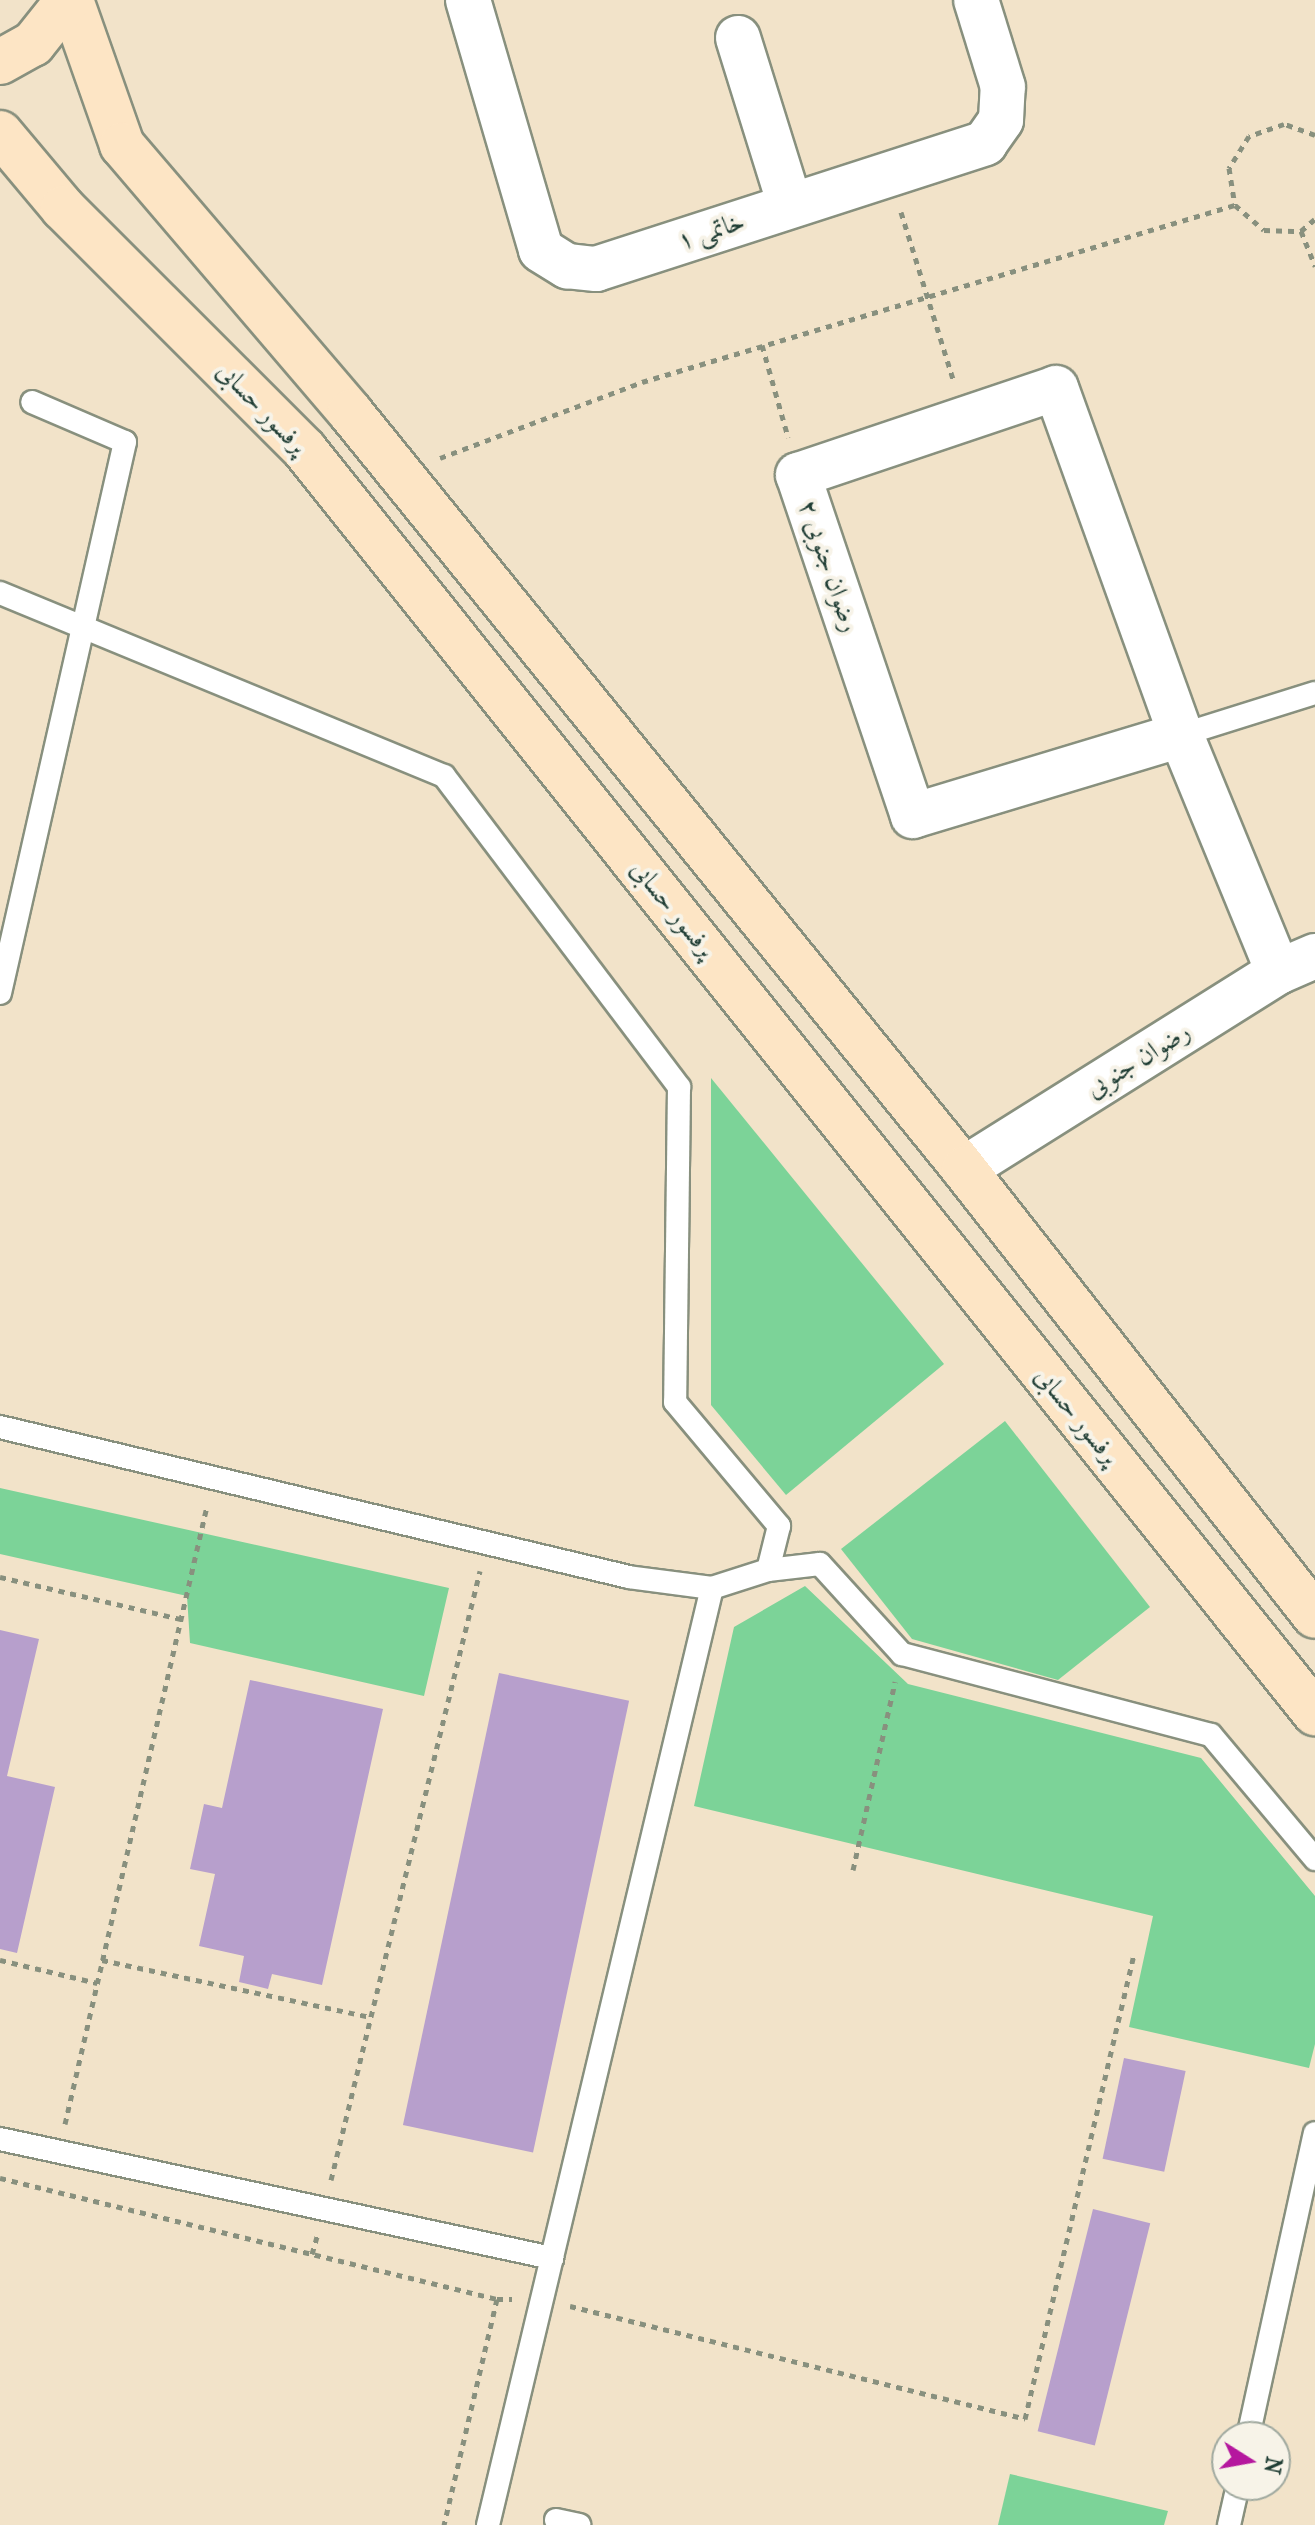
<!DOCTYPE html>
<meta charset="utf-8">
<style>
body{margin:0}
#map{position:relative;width:1315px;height:2525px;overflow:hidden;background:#f2e3c9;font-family:"IM FELL French Canon",Amiri,serif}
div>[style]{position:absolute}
.green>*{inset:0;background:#7cd398}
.building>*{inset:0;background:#b79fcc;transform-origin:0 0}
.path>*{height:5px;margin-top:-2.5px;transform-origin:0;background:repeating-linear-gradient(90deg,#88907e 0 6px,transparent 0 12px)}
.roads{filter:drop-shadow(2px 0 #88907e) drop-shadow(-2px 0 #88907e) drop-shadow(0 2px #88907e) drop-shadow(0 -2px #88907e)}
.service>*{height:22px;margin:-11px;padding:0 11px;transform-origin:11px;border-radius:11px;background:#fff}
.minor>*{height:44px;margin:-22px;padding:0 22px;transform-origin:22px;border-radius:22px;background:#fff}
.tertiary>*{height:44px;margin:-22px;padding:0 22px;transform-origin:22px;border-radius:22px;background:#fff}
.secondary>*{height:44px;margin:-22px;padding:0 22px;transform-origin:22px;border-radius:22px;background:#fde5c5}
span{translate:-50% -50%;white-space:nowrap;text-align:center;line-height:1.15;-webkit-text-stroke:8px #f7f3e8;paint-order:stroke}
.street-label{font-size:26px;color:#1f3d34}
.north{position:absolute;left:1211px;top:2421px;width:80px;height:80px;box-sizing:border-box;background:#f7f3e8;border:2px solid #a1aaa0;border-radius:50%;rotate:101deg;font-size:22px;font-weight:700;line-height:32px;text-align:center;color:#1f3d34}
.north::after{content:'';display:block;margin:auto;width:28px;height:36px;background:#b5179e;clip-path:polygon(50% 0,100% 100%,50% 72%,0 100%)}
</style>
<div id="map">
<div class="green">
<div style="clip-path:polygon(711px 1078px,944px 1364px,786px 1495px,711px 1405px)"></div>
<div style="clip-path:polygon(1005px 1421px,1150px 1607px,1058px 1680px,912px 1639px,841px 1549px)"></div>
<div style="clip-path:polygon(0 1488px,449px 1588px,424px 1696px,190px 1643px,187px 1596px,0 1554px)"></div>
<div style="clip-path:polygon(805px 1586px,908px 1684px,1201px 1758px,1315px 1896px,1315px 2044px,1309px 2068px,1129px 2027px,1153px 1916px,694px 1806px,734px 1627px)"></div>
<div style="clip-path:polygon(1010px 2474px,1168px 2511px,1164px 2525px,998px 2525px)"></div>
</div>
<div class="building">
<div style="clip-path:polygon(0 1630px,39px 1639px,7px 1776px,55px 1787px,17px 1953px,0 1949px)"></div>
<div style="left:499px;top:1673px;width:133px;height:462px;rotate:12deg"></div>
<div style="clip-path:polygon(250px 1680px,383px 1709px,322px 1985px,272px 1974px,268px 1989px,239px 1982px,244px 1956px,199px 1946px,215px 1874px,190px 1869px,204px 1804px,222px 1808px)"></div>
<div style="left:1124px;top:2058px;width:63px;height:103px;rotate:12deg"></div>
<div style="left:1093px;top:2209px;width:59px;height:229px;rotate:14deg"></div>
</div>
<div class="path">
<div style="left:1315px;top:135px;width:33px;rotate:-160deg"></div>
<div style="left:1284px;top:124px;width:37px;rotate:161deg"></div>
<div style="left:1249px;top:136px;width:38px;rotate:122deg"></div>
<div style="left:1229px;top:168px;width:37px;rotate:81deg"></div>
<div style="left:1235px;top:205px;width:38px;rotate:41deg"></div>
<div style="left:1264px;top:230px;width:37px;rotate:2deg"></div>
<div style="left:1301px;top:231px;width:18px;rotate:-41deg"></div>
<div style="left:901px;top:212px;width:175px;rotate:72.7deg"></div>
<div style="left:1301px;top:231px;width:38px;rotate:68deg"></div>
<div style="left:762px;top:345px;width:96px;rotate:74.2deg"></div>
<div style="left:440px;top:458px;width:216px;rotate:-20.6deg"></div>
<div style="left:642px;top:382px;width:619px;rotate:-16.62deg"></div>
<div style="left:0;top:1577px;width:186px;rotate:13.1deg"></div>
<div style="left:853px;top:1870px;width:193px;rotate:-77.4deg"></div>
<div style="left:0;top:1960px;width:100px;rotate:13.3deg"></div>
<div style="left:102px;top:1960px;width:275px;rotate:12deg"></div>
<div style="left:65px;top:2124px;width:634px;rotate:-77.06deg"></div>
<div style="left:0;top:2178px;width:512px;rotate:13.68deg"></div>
<div style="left:497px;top:2299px;width:232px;rotate:103.2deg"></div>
<div style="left:331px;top:2180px;width:627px;rotate:-76.25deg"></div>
<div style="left:312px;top:2254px;width:19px;rotate:-74deg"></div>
<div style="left:497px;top:2299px;width:15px"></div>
<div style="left:570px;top:2306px;width:469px;rotate:13.9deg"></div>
<div style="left:1025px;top:2419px;width:478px;rotate:-76.8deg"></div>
</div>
<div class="roads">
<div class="service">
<div style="left:0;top:593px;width:480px;rotate:22.4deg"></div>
<div style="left:444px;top:776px;width:390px;rotate:52.9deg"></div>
<div style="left:679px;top:1087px;width:315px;rotate:90.7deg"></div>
<div style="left:675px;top:1402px;width:162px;rotate:50deg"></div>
<div style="left:779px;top:1526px;width:45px;rotate:104deg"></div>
<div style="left:768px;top:1570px;width:59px;rotate:162.2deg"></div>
<div style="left:712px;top:1588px;width:84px;rotate:-172.5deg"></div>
<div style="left:629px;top:1577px;width:647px;rotate:-166.59deg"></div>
<div style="left:1181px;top:735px;width:140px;rotate:-17.4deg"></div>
<div style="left:0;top:993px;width:565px;rotate:-77.22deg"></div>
<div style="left:125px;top:442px;width:101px;rotate:-156.7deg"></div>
<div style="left:768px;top:1570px;width:52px;rotate:-6.6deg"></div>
<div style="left:820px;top:1564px;width:122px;rotate:47.7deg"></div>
<div style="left:902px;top:1654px;width:319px;rotate:14.7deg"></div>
<div style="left:1211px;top:1735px;width:162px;rotate:50deg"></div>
<div style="left:0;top:2139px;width:565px;rotate:12.17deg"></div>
<div style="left:1248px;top:2437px;width:311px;rotate:-77.6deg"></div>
<div style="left:556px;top:2520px;width:24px;rotate:12deg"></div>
<div style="left:488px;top:2525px;width:963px;rotate:-76.56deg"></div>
<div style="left:1229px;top:2525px;width:41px;rotate:-77.3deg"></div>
</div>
<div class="minor">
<div style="left:468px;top:0;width:260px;rotate:73.7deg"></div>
<div style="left:541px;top:250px;width:31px;rotate:32deg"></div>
<div style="left:567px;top:266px;width:29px;rotate:6deg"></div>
<div style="left:596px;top:269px;width:409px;rotate:-17.9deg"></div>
<div style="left:985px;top:143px;width:28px;rotate:-55deg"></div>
<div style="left:1001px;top:120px;width:33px;rotate:-87deg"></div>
<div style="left:1003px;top:87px;width:91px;rotate:-107.2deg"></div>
<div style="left:738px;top:38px;width:175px;rotate:72.7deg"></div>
<div style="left:1181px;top:735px;width:280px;rotate:163.2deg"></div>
<div style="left:913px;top:816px;width:360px;rotate:-108.6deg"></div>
<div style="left:798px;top:475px;width:272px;rotate:-18.6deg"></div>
<div style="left:1056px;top:388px;width:369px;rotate:70.2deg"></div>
<div style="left:1181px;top:735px;width:256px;rotate:67.7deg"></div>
</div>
<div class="tertiary">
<div style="left:964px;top:1169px;width:371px;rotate:-32.1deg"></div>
<div style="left:1278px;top:972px;width:40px;rotate:-23.4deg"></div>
</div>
<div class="secondary">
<div style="left:71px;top:0;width:154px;rotate:70.6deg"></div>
<div style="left:122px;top:145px;width:351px;rotate:49.5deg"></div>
<div style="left:350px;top:412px;width:975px;rotate:50.95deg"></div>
<div style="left:964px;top:1169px;width:568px;rotate:51.86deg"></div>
<div style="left:0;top:62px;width:38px;rotate:-29deg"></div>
<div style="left:33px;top:44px;width:56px;rotate:-51.5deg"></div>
<div style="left:0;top:133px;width:98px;rotate:50deg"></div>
<div style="left:63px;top:208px;width:341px;rotate:45deg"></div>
<div style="left:304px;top:449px;width:1619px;rotate:51.35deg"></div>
</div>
</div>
<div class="street-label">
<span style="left:711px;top:231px;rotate:-18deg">خاتمی ۱</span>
<span style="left:262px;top:408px;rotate:46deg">پرفسور حسابی</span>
<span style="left:829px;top:566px;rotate:71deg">رضوان جنوبی ۲</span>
<span style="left:673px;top:909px;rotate:51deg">پرفسور حسابی</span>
<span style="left:1138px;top:1060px;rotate:-32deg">رضوان جنوبی</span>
<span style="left:1077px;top:1416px;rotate:51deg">پرفسور حسابی</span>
</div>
<div class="north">N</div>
</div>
